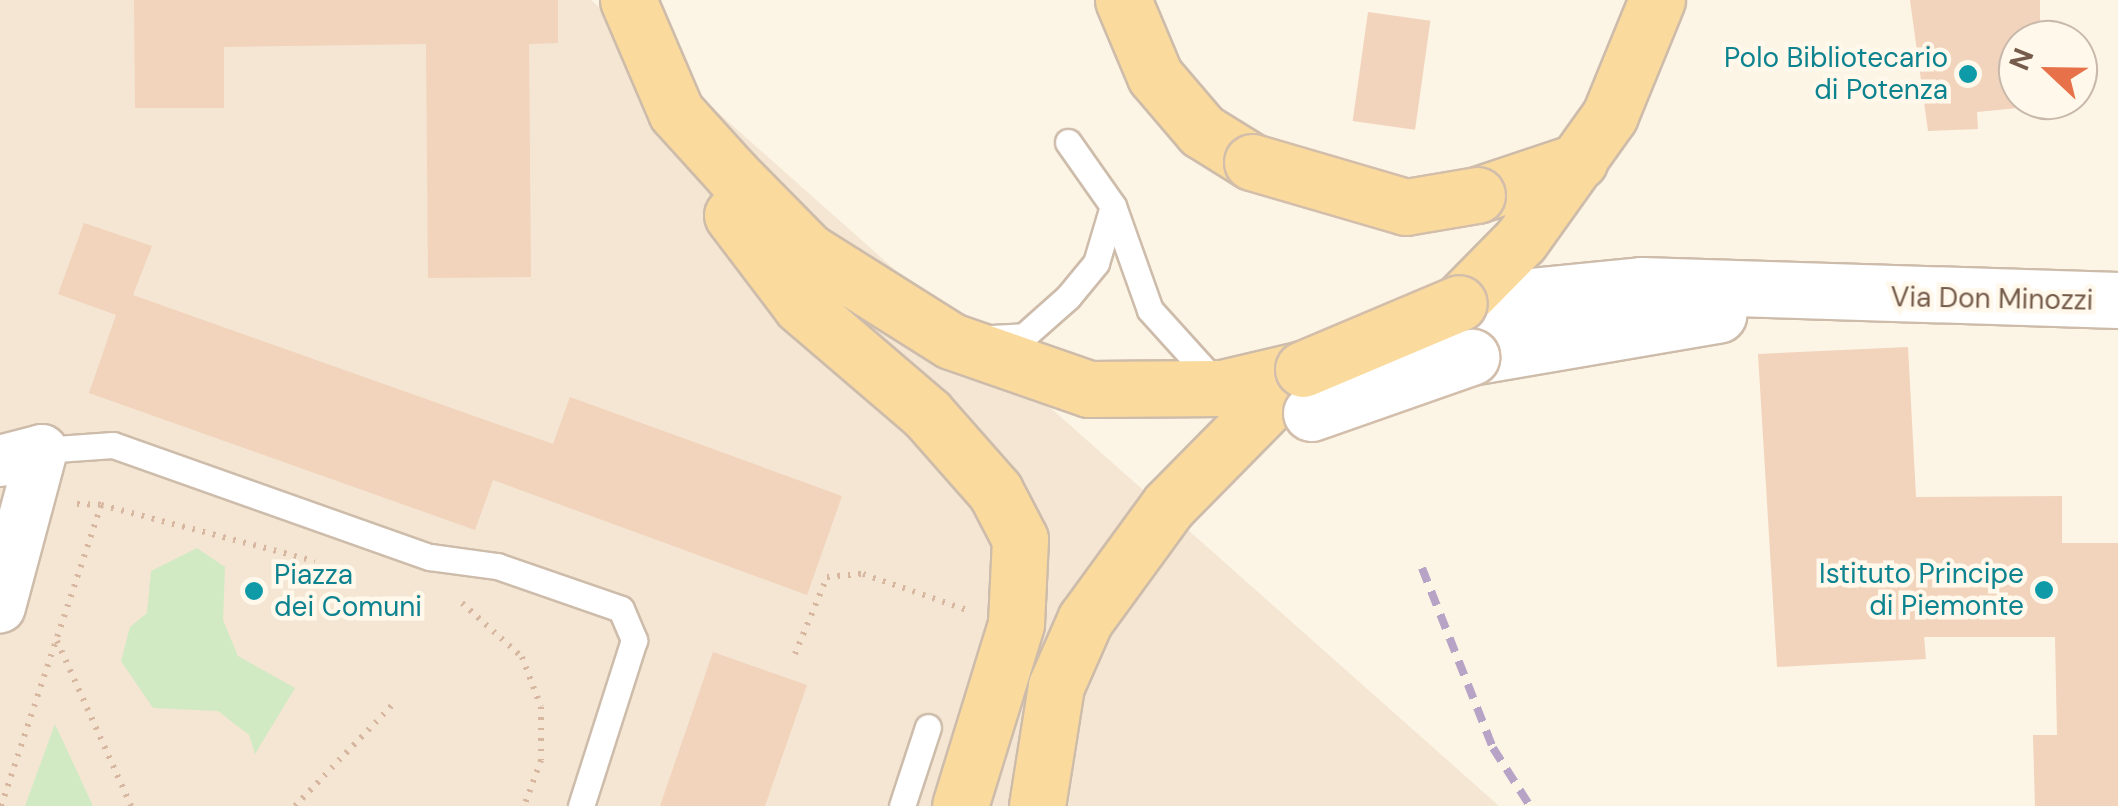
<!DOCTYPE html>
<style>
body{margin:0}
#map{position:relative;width:2118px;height:806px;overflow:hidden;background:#fcf4e4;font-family:"DM Sans",sans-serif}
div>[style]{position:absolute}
.residential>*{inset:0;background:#f4e6d3}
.green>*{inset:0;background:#d1eac3}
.building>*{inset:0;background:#f2d3bc;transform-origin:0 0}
.path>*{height:6px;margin-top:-3px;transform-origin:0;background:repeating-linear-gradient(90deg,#d7b79f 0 2.5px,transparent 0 10.5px)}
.roads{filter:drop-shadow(2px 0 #cebcab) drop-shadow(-2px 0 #cebcab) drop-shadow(0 2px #cebcab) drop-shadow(0 -2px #cebcab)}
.lane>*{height:25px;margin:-12.5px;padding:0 12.5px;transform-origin:12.5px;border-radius:12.5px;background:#fff}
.street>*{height:50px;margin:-25px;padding:0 25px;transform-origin:25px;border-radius:25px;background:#fff}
.secondary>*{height:55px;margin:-27.5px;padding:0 27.5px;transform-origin:27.5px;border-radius:27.5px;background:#fff}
.primary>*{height:55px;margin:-27.5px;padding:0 27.5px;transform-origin:27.5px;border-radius:27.5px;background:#fbdb9d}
.rail>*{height:8px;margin-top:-4px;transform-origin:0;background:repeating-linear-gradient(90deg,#b7a3c6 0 15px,transparent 0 25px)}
.bridges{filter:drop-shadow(2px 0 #d3beab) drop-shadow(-2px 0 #d3beab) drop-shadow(0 2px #d3beab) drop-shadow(0 -2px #d3beab)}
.secondary-bridge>*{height:55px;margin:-27.5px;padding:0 27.5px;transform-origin:27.5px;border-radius:27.5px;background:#fff}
.primary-bridge>*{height:55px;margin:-27.5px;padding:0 27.5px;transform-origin:27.5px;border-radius:27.5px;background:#fbdb9d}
.dots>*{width:28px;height:28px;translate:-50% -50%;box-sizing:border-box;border:5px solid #fff8eb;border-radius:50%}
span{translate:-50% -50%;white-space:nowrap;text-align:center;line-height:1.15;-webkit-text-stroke:9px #fff8eb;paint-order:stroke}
.culture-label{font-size:28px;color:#0d838f}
.right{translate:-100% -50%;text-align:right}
.left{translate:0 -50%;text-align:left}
.street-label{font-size:28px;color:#755b4a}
.north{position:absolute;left:1998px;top:20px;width:100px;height:100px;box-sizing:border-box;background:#fff8eb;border:2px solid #c8b9ab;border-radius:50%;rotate:292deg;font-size:28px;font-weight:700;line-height:40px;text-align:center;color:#755b4a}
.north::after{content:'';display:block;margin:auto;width:35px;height:45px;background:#e77249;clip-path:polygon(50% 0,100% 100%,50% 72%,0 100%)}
</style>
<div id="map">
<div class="residential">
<div style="clip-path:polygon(0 0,591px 0,1499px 806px,0 806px)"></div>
</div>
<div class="green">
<div style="clip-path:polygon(197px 548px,225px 567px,223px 620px,238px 656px,295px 688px,255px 754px,249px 735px,218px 711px,153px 708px,121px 661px,130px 627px,147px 613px,151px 571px)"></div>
<div style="clip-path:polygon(55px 724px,93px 806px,25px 806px)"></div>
</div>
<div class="building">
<div style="clip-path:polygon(134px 0,558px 0,558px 43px,529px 44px,531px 277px,428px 278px,426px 44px,224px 47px,224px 108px,135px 108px)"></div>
<div style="clip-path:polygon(1910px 0,2040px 0,2040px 40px,2018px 40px,2018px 100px,2028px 107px,1977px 112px,1978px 129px,1928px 131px)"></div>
<div style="left:1368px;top:12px;width:63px;height:110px;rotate:8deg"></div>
<div style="clip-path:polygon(84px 223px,152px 246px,133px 295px,553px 444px,570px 397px,842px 496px,807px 595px,493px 480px,475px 530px,89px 393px,116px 315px,58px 294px)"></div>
<div style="clip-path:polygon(1908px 347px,1916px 497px,2062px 496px,2062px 543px,2118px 543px,2118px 806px,2035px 806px,2033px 735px,2057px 735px,2055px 637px,1924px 637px,1926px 659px,1777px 667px,1758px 354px)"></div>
<div style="clip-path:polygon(713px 652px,807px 685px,765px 806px,660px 806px)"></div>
</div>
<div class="path">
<div style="left:77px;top:504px;width:24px;rotate:2deg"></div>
<div style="left:462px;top:603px;width:81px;rotate:42deg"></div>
<div style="left:522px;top:657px;width:53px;rotate:69.2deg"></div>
<div style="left:541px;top:707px;width:53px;rotate:90deg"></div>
<div style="left:541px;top:760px;width:49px;rotate:110.3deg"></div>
<div style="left:57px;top:641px;width:181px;rotate:65.8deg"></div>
<div style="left:795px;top:654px;width:83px;rotate:-67.4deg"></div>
<div style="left:827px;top:577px;width:36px;rotate:-5deg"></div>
<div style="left:863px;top:574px;width:110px;rotate:19.1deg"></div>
<div style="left:1px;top:806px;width:317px;rotate:-71.6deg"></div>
<div style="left:101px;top:505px;width:221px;rotate:14.7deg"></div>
<div style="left:295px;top:806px;width:143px;rotate:-46.1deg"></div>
</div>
<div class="roads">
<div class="lane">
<div style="left:1068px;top:142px;width:78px;rotate:54.9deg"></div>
<div style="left:991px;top:338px;width:33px;rotate:-3deg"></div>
<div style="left:1024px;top:336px;width:59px;rotate:-41.6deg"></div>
<div style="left:1068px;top:297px;width:44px;rotate:-50.5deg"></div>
<div style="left:1096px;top:263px;width:59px;rotate:-73.4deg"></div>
<div style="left:1113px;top:206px;width:110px;rotate:70.4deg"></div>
<div style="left:1150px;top:310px;width:98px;rotate:47.9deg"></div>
<div style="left:42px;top:450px;width:71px;rotate:-4deg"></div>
<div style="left:113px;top:445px;width:336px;rotate:19.5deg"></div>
<div style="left:430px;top:557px;width:68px;rotate:7.7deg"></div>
<div style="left:497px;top:566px;width:131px;rotate:19.1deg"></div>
<div style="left:621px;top:609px;width:34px;rotate:67deg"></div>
<div style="left:634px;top:640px;width:174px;rotate:107.7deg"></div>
<div style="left:902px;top:806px;width:83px;rotate:-71.8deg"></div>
</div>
<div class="street">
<div style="left:0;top:461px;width:43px;rotate:-14.7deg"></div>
<div style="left:42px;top:450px;width:163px;rotate:105deg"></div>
</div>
<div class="secondary">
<div style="left:1459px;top:303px;width:183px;rotate:-5.6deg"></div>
<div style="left:1641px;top:285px;width:477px;rotate:1.8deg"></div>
<div style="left:1471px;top:357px;width:251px;rotate:-9.7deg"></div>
</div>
<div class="primary">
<div style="left:628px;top:0;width:122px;rotate:66.8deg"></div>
<div style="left:676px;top:112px;width:86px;rotate:47.8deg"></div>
<div style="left:734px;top:176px;width:105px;rotate:45.4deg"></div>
<div style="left:808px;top:251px;width:169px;rotate:32.2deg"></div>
<div style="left:951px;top:341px;width:146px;rotate:19.2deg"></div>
<div style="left:1089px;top:389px;width:133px;rotate:-0.4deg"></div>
<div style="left:1222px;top:388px;width:83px;rotate:-13.2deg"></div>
<div style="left:1123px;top:0;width:82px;rotate:67.2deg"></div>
<div style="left:1155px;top:76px;width:72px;rotate:49.5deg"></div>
<div style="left:1202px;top:131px;width:59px;rotate:31.8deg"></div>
<div style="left:1477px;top:195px;width:108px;rotate:-18.4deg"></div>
<div style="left:732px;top:215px;width:114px;rotate:52.8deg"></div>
<div style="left:801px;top:306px;width:166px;rotate:40.6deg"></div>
<div style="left:927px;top:414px;width:103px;rotate:48.6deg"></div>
<div style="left:995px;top:491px;width:54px;rotate:62.5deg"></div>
<div style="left:1020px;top:539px;width:85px;rotate:92.7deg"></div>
<div style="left:1016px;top:624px;width:190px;rotate:107.1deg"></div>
<div style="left:1459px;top:303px;width:88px;rotate:-45.5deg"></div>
<div style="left:1521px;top:240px;width:153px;rotate:-54.5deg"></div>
<div style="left:1610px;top:115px;width:124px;rotate:-67.8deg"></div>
<div style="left:1037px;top:806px;width:121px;rotate:-81deg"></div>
<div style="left:1056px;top:686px;width:72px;rotate:-66.3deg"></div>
<div style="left:1085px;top:620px;width:142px;rotate:-53.9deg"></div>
<div style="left:1169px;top:505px;width:191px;rotate:-45.4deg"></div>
</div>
</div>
<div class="rail">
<div style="left:1422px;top:568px;width:193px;rotate:68.5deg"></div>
<div style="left:1493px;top:748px;width:69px;rotate:57.5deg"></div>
</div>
<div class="bridges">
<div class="secondary-bridge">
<div style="left:1311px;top:413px;width:170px;rotate:-19.3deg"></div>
</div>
<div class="primary-bridge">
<div style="left:1252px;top:162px;width:160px;rotate:16.3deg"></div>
<div style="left:1406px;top:207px;width:72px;rotate:-9.6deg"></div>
<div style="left:1303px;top:369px;width:169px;rotate:-22.9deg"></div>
</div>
</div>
<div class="dots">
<div style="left:1968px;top:74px;background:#0f9aa8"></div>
<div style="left:2044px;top:590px;background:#0f9aa8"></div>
<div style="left:254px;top:591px;background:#0f9aa8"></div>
</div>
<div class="culture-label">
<span class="right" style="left:1948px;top:74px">Polo Bibliotecario<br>di Potenza</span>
<span class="right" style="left:2024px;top:590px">Istituto Principe<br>di Piemonte</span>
<span class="left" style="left:274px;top:591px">Piazza<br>dei Comuni</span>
</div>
<div class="street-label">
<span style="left:1992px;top:299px;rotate:1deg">Via Don Minozzi</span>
</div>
<div class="north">N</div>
</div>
